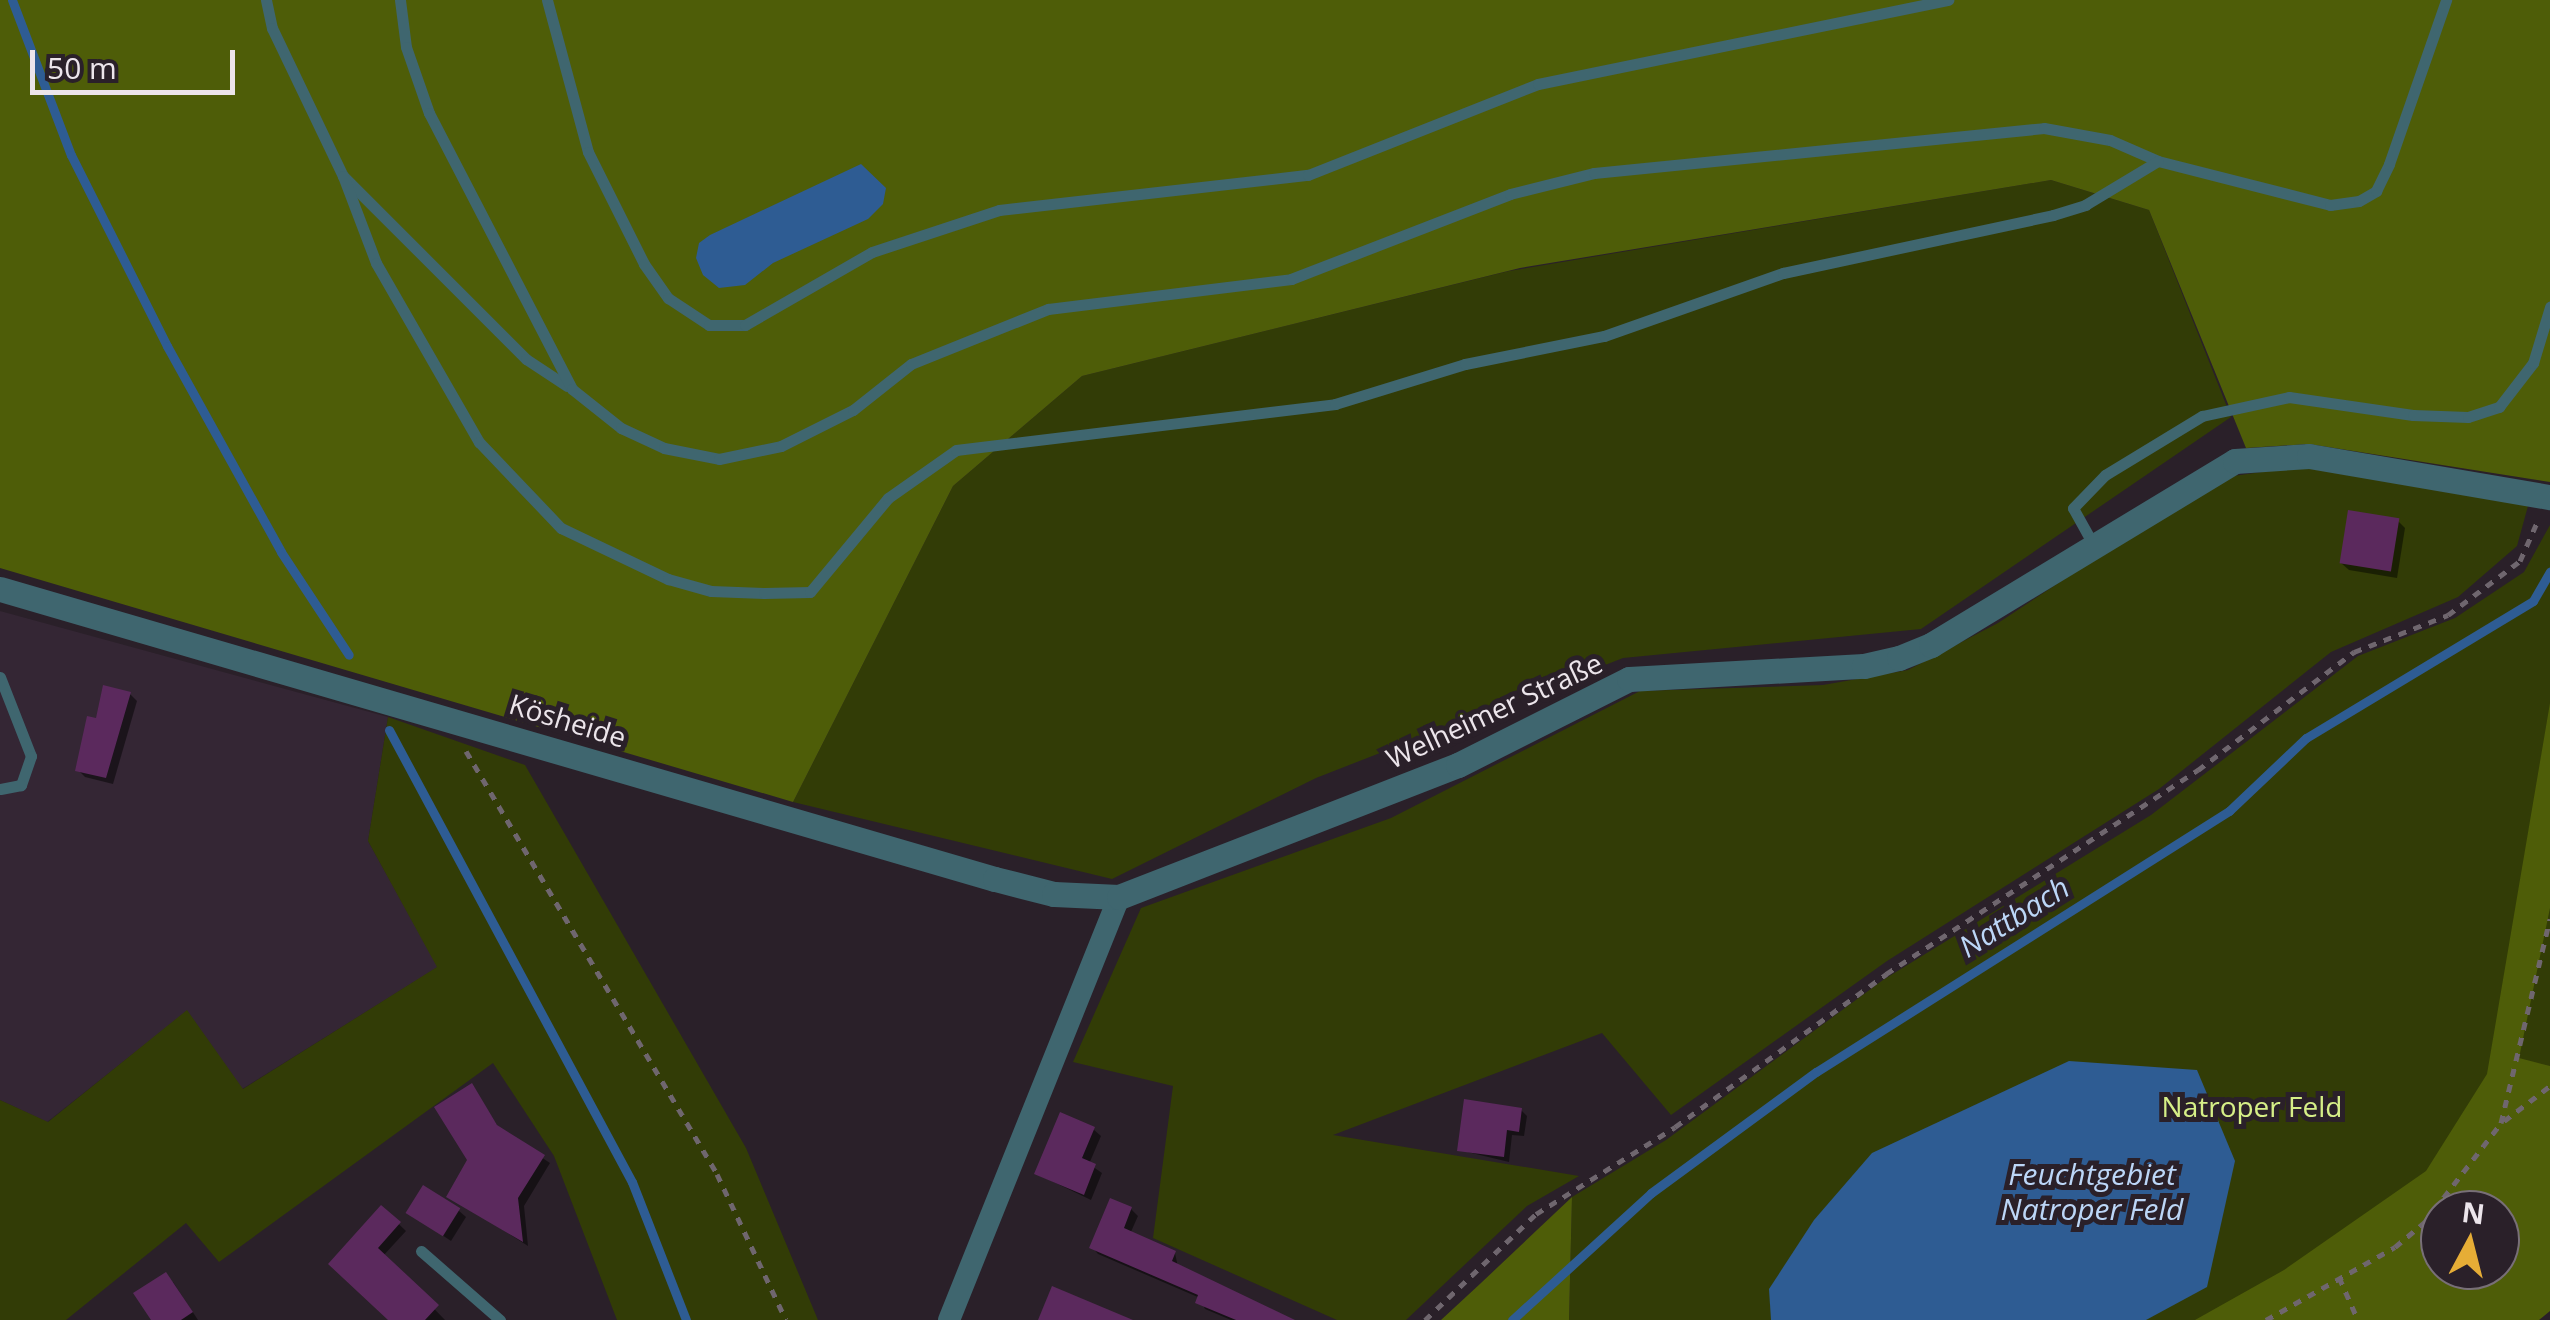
<!DOCTYPE html>
<meta charset="utf-8">
<style>
body{margin:0}
#map{position:relative;width:2550px;height:1320px;overflow:hidden;background:#2a2029;font-family:"Open Sans",sans-serif}
div>[style]{position:absolute}
.built>*{inset:0;background:#342634}
.green>*{inset:0;background:#323c06}
.forest>*{inset:0;background:#4e5d08}
.water>*{inset:0;background:#2e5c93}
.shadow>*{inset:0;background:#0007}
.stream>*{height:9px;margin:-4.5px;padding:0 4.5px;transform-origin:4.5px;border-radius:4.5px;background:#2e5c93}
.building>*{inset:0;background:#5b295d;transform-origin:0 0}
.path>*{height:5px;margin-top:-2.5px;transform-origin:0;background:repeating-linear-gradient(90deg,#6f666e 0 8px,transparent 0 16px)}
.service>*{height:11px;margin:-5.5px;padding:0 5.5px;transform-origin:5.5px;border-radius:5.5px;background:#3f666f}
.minor>*{height:22px;margin:-11px;padding:0 11px;transform-origin:11px;border-radius:11px;background:#3f666f}
.tertiary>*{height:25px;margin:-12.5px;padding:0 12.5px;transform-origin:12.5px;border-radius:12.5px;background:#3f666f}
span{translate:-50% -50%;white-space:nowrap;text-align:center;line-height:1.15;-webkit-text-stroke:10px #2a2029;paint-order:stroke}
.street-label{font-size:28px;color:#ece5eb}
.park-label{font-size:28px;color:#d6ef87}
.water-label{font-size:30px;color:#bcd6f7;font-style:italic}
.north{position:absolute;left:2420px;top:1190px;width:100px;height:100px;box-sizing:border-box;background:#2a2029;border:2px solid #786f77;border-radius:50%;rotate:7deg;font-size:28px;font-weight:700;line-height:40px;text-align:center;color:#ece5eb}
.north::after{content:'';display:block;margin:auto;width:35px;height:45px;background:#e6ad36;clip-path:polygon(50% 0,100% 100%,50% 72%,0 100%)}
.scale{position:absolute;left:30px;top:50px;width:205px;height:45px;box-sizing:border-box;border:5px solid #ece5eb;border-top:0;padding-left:12px;font-size:30px;line-height:35px;white-space:nowrap;color:#ece5eb;-webkit-text-stroke:8px #2a2029;paint-order:stroke}
</style>
<div id="map">
<div class="built">
<div style="clip-path:polygon(0 611px,388px 717px,368px 841px,438px 967px,242px 1089px,187px 1011px,47px 1122px,0 1100px)"></div>
</div>
<div class="green">
<div style="clip-path:polygon(2051px 180px,2149px 210px,2231px 417px,1921px 629px,1623px 658px,1316px 778px,1112px 879px,793px 802px,953px 486px,1082px 376px,1509px 271px)"></div>
<div style="clip-path:polygon(2300px 467px,2528px 506px,2517px 546px,2458px 597px,2331px 652px,2159px 789px,1887px 961px,1671px 1115px,1602px 1033px,1333px 1135px,1579px 1176px,1527px 1206px,1406px 1320px,1337px 1320px,1153px 1238px,1173px 1086px,1073px 1062px,1141px 908px,1391px 818px,1640px 691px,1823px 685px,1908px 670px,1998px 623px,2187px 498px,2233px 476px)"></div>
<div style="clip-path:polygon(evenodd,2550px 525px,2550px 1274px,2519px 1320px,1569px 1320px,1572px 1197px,1666px 1140px,1883px 980px,2151px 815px,2358px 656px,2455px 618px,2524px 572px,2550px 525px,2440px 1210px,2500px 1210px,2500px 1270px,2440px 1270px,2440px 1210px)"></div>
<div style="clip-path:polygon(388px 717px,525px 765px,746px 1148px,818px 1320px,617px 1320px,554px 1156px,493px 1063px,219px 1262px,186px 1223px,66px 1320px,0 1320px,0 1100px,48px 1122px,187px 1010px,243px 1089px,437px 967px,368px 841px)"></div>
</div>
<div class="forest">
<div style="clip-path:polygon(0 0,2550px 0,2550px 482px,2309px 444px,2246px 448px,2149px 210px,2051px 180px,1520px 268px,1082px 376px,953px 486px,793px 802px,0 568px)"></div>
<div style="clip-path:polygon(evenodd,2550px 703px,2550px 908px,2519px 1058px,2550px 1066px,2550px 1311px,2539px 1320px,2195px 1320px,2284px 1270px,2426px 1171px,2487px 1074px,2550px 703px,2440px 1210px,2500px 1210px,2500px 1270px,2440px 1270px,2440px 1210px)"></div>
<div style="clip-path:polygon(1572px 1197px,1569px 1320px,1441px 1320px,1481px 1283px)"></div>
</div>
<div class="water">
<div style="clip-path:polygon(861px 164px,886px 188px,883px 204px,868px 219px,773px 263px,745px 285px,719px 288px,703px 275px,696px 258px,699px 243px,710px 235px)"></div>
<div style="clip-path:polygon(2069px 1061px,2197px 1070px,2235px 1161px,2207px 1287px,2146px 1320px,1771px 1320px,1769px 1289px,1814px 1220px,1872px 1153px)"></div>
</div>
<div class="shadow">
<div style="clip-path:polygon(2398px 521px,2405px 528px,2397px 578px,2349px 570px,2341px 563px)"></div>
<div style="clip-path:polygon(130px 694px,137px 701px,113px 784px,85px 777px,78px 770px,98px 721px)"></div>
<div style="clip-path:polygon(472px 1086px,500px 1130px,550px 1163px,524px 1206px,528px 1246px,449px 1196px,470px 1160px)"></div>
<div style="clip-path:polygon(1521px 1110px,1527px 1116px,1524px 1136px,1512px 1135px,1509px 1162px,1459px 1150px)"></div>
<div style="clip-path:polygon(1093px 1129px,1101px 1136px,1089px 1164px,1102px 1173px,1091px 1200px,1037px 1174px)"></div>
<div style="clip-path:polygon(382px 1208px,406px 1231px,383px 1256px,445px 1320px,391px 1320px,331px 1264px)"></div>
<div style="clip-path:polygon(1131px 1209px,1138px 1216px,1130px 1234px,1175px 1253px,1178px 1267px,1287px 1320px,1231px 1320px,1205px 1309px,1200px 1298px,1098px 1254px,1092px 1247px)"></div>
<div style="clip-path:polygon(458px 1210px,466px 1217px,451px 1241px,409px 1213px)"></div>
<div style="clip-path:polygon(173px 1282px,198px 1320px,154px 1320px)"></div>
</div>
<div class="stream">
<div style="left:12px;top:0;width:166px;rotate:69.2deg"></div>
<div style="left:71px;top:155px;width:214px;rotate:63.3deg"></div>
<div style="left:167px;top:346px;width:235px;rotate:61deg"></div>
<div style="left:281px;top:552px;width:123px;rotate:56.6deg"></div>
<div style="left:389px;top:730px;width:513px;rotate:61.74deg"></div>
<div style="left:632px;top:1182px;width:148px;rotate:68.6deg"></div>
<div style="left:1512px;top:1320px;width:188px;rotate:-42.4deg"></div>
<div style="left:1651px;top:1193px;width:205px;rotate:-36.3deg"></div>
<div style="left:1816px;top:1072px;width:489px;rotate:-32.3deg"></div>
<div style="left:2229px;top:811px;width:106px;rotate:-43.5deg"></div>
<div style="left:2306px;top:738px;width:265px;rotate:-31.1deg"></div>
<div style="left:2533px;top:601px;width:34px;rotate:-60deg"></div>
</div>
<div class="building">
<div style="left:2348px;top:510px;width:52px;height:54px;rotate:9deg"></div>
<div style="clip-path:polygon(103px 685px,131px 692px,106px 778px,75px 771px,87px 716px,96px 718px)"></div>
<div style="clip-path:polygon(472px 1083px,497px 1125px,545px 1155px,518px 1198px,523px 1242px,446px 1197px,467px 1160px,434px 1107px)"></div>
<div style="clip-path:polygon(1464px 1099px,1522px 1108px,1519px 1132px,1507px 1130px,1504px 1157px,1457px 1151px)"></div>
<div style="clip-path:polygon(1060px 1112px,1095px 1127px,1082px 1158px,1096px 1164px,1084px 1195px,1034px 1174px)"></div>
<div style="left:423px;top:1185px;width:44px;height:33px;rotate:32deg"></div>
<div style="clip-path:polygon(1110px 1198px,1132px 1207px,1124px 1228px,1176px 1251px,1172px 1261px,1295px 1320px,1236px 1320px,1195px 1303px,1198px 1295px,1089px 1248px)"></div>
<div style="clip-path:polygon(381px 1205px,401px 1222px,378px 1248px,439px 1305px,425px 1320px,388px 1320px,328px 1264px)"></div>
<div style="clip-path:polygon(166px 1272px,193px 1312px,181px 1320px,151px 1320px,133px 1293px)"></div>
<div style="clip-path:polygon(1052px 1286px,1133px 1320px,1038px 1320px)"></div>
</div>
<div class="path">
<div style="left:466px;top:751px;width:492px;rotate:59.3deg"></div>
<div style="left:717px;top:1174px;width:161px;rotate:64.7deg"></div>
<div style="left:2504px;top:1121px;width:58px;rotate:-37.3deg"></div>
<div style="left:2339px;top:1277px;width:47px;rotate:66.2deg"></div>
<div style="left:1425px;top:1320px;width:153px;rotate:-43.7deg"></div>
<div style="left:1536px;top:1214px;width:164px;rotate:-32deg"></div>
<div style="left:1675px;top:1127px;width:261px;rotate:-35.9deg"></div>
<div style="left:1886px;top:974px;width:373px;rotate:-33.2deg"></div>
<div style="left:2198px;top:770px;width:196px;rotate:-37.1deg"></div>
<div style="left:2354px;top:652px;width:101px;rotate:-21.5deg"></div>
<div style="left:2448px;top:615px;width:90px;rotate:-36.9deg"></div>
<div style="left:2520px;top:561px;width:47px;rotate:-66.2deg"></div>
<div style="left:2266px;top:1320px;width:148px;rotate:-29.5deg"></div>
<div style="left:2395px;top:1247px;width:38px;rotate:-40deg"></div>
<div style="left:2424px;top:1223px;width:126px;rotate:-52.4deg"></div>
<div style="left:2501px;top:1123px;width:210px;rotate:-76.5deg"></div>
</div>
<div class="service">
<div style="left:266px;top:0;width:29px;rotate:78deg"></div>
<div style="left:272px;top:28px;width:164px;rotate:64.4deg"></div>
<div style="left:343px;top:176px;width:259px;rotate:45deg"></div>
<div style="left:526px;top:359px;width:49px;rotate:33.4deg"></div>
<div style="left:400px;top:0;width:47px;rotate:82.7deg"></div>
<div style="left:406px;top:47px;width:70px;rotate:70.8deg"></div>
<div style="left:429px;top:113px;width:311px;rotate:62.6deg"></div>
<div style="left:572px;top:389px;width:63px;rotate:38.5deg"></div>
<div style="left:621px;top:428px;width:47px;rotate:24.9deg"></div>
<div style="left:664px;top:448px;width:56px;rotate:11.3deg"></div>
<div style="left:719px;top:459px;width:63px;rotate:-11.8deg"></div>
<div style="left:781px;top:446px;width:80px;rotate:-26.6deg"></div>
<div style="left:853px;top:410px;width:74px;rotate:-38.4deg"></div>
<div style="left:911px;top:364px;width:148px;rotate:-21.9deg"></div>
<div style="left:1048px;top:309px;width:245px;rotate:-7deg"></div>
<div style="left:1291px;top:279px;width:235px;rotate:-21.2deg"></div>
<div style="left:1510px;top:194px;width:87px;rotate:-14deg"></div>
<div style="left:1594px;top:173px;width:452px;rotate:-5.7deg"></div>
<div style="left:2044px;top:128px;width:67px;rotate:10.3deg"></div>
<div style="left:2110px;top:140px;width:52px;rotate:23.6deg"></div>
<div style="left:2158px;top:161px;width:178px;rotate:14.3deg"></div>
<div style="left:2330px;top:205px;width:29px;rotate:-8deg"></div>
<div style="left:2359px;top:201px;width:20px;rotate:-30deg"></div>
<div style="left:2376px;top:191px;width:30px;rotate:-64deg"></div>
<div style="left:2389px;top:164px;width:174px;rotate:-70.8deg"></div>
<div style="left:547px;top:0;width:157px;rotate:74.9deg"></div>
<div style="left:588px;top:152px;width:125px;rotate:63.4deg"></div>
<div style="left:644px;top:264px;width:42px;rotate:54.8deg"></div>
<div style="left:668px;top:298px;width:49px;rotate:33.4deg"></div>
<div style="left:709px;top:325px;width:36px"></div>
<div style="left:745px;top:325px;width:146px;rotate:-29.9deg"></div>
<div style="left:872px;top:252px;width:134px;rotate:-18.3deg"></div>
<div style="left:999px;top:210px;width:311px;rotate:-6.5deg"></div>
<div style="left:1308px;top:175px;width:247px;rotate:-21.6deg"></div>
<div style="left:1538px;top:84px;width:419px;rotate:-11.6deg"></div>
<div style="left:343px;top:176px;width:93px;rotate:69.2deg"></div>
<div style="left:376px;top:263px;width:207px;rotate:60.1deg"></div>
<div style="left:479px;top:442px;width:119px;rotate:46.4deg"></div>
<div style="left:561px;top:528px;width:119px;rotate:25.5deg"></div>
<div style="left:668px;top:579px;width:45px;rotate:15.6deg"></div>
<div style="left:711px;top:591px;width:53px;rotate:2.2deg"></div>
<div style="left:764px;top:593px;width:46px;rotate:-1.2deg"></div>
<div style="left:810px;top:592px;width:122px;rotate:-50.3deg"></div>
<div style="left:888px;top:498px;width:83px;rotate:-35.2deg"></div>
<div style="left:956px;top:450px;width:382px;rotate:-6.9deg"></div>
<div style="left:1335px;top:404px;width:136px;rotate:-17.1deg"></div>
<div style="left:1465px;top:364px;width:142px;rotate:-11.4deg"></div>
<div style="left:1604px;top:336px;width:190px;rotate:-19.4deg"></div>
<div style="left:1783px;top:273px;width:276px;rotate:-12.1deg"></div>
<div style="left:2053px;top:215px;width:34px;rotate:-17deg"></div>
<div style="left:2085px;top:205px;width:85px;rotate:-31.1deg"></div>
<div style="left:2093px;top:544px;width:41px;rotate:-119.1deg"></div>
<div style="left:2073px;top:508px;width:46px;rotate:-45.9deg"></div>
<div style="left:2105px;top:475px;width:114px;rotate:-31.3deg"></div>
<div style="left:2202px;top:416px;width:89px;rotate:-12.3deg"></div>
<div style="left:2289px;top:397px;width:125px;rotate:8.3deg"></div>
<div style="left:2413px;top:415px;width:55px;rotate:2.1deg"></div>
<div style="left:2468px;top:417px;width:33px;rotate:-18deg"></div>
<div style="left:2499px;top:407px;width:56px;rotate:-52.3deg"></div>
<div style="left:2533px;top:363px;width:59px;rotate:-73.1deg"></div>
<div style="left:0;top:677px;width:85px;rotate:68.6deg"></div>
<div style="left:31px;top:756px;width:31px;rotate:109deg"></div>
<div style="left:21px;top:785px;width:21px;rotate:169deg"></div>
<div style="left:421px;top:1251px;width:105px;rotate:41.1deg"></div>
</div>
<div class="minor">
<div style="left:949px;top:1320px;width:456px;rotate:-68.1deg"></div>
</div>
<div class="tertiary">
<div style="left:0;top:589px;width:1036px;rotate:16.25deg"></div>
<div style="left:995px;top:879px;width:61px;rotate:14.3deg"></div>
<div style="left:1054px;top:894px;width:65px;rotate:2.6deg"></div>
<div style="left:1119px;top:897px;width:364px;rotate:-21.3deg"></div>
<div style="left:1458px;top:765px;width:191px;rotate:-26.7deg"></div>
<div style="left:1629px;top:679px;width:235px;rotate:-3.2deg"></div>
<div style="left:1864px;top:666px;width:36px;rotate:-13deg"></div>
<div style="left:1899px;top:658px;width:35px;rotate:-22deg"></div>
<div style="left:1931px;top:645px;width:355px;rotate:-31.2deg"></div>
<div style="left:2235px;top:461px;width:74px;rotate:-3.9deg"></div>
<div style="left:2309px;top:456px;width:244px;rotate:9.7deg"></div>
</div>
<div class="street-label">
<span style="left:1494px;top:710px;rotate:-25deg">Welheimer Straße</span>
<span style="left:568px;top:720px;rotate:17deg">Kösheide</span>
</div>
<div class="park-label">
<span style="left:2252px;top:1106px">Natroper Feld</span>
</div>
<div class="water-label">
<span style="left:2014px;top:917px;rotate:-32deg">Nattbach</span>
<span style="left:2092px;top:1191px">Feuchtgebiet<br>Natroper Feld</span>
</div>
<div class="north">N</div>
<div class="scale">50 m</div>
</div>
